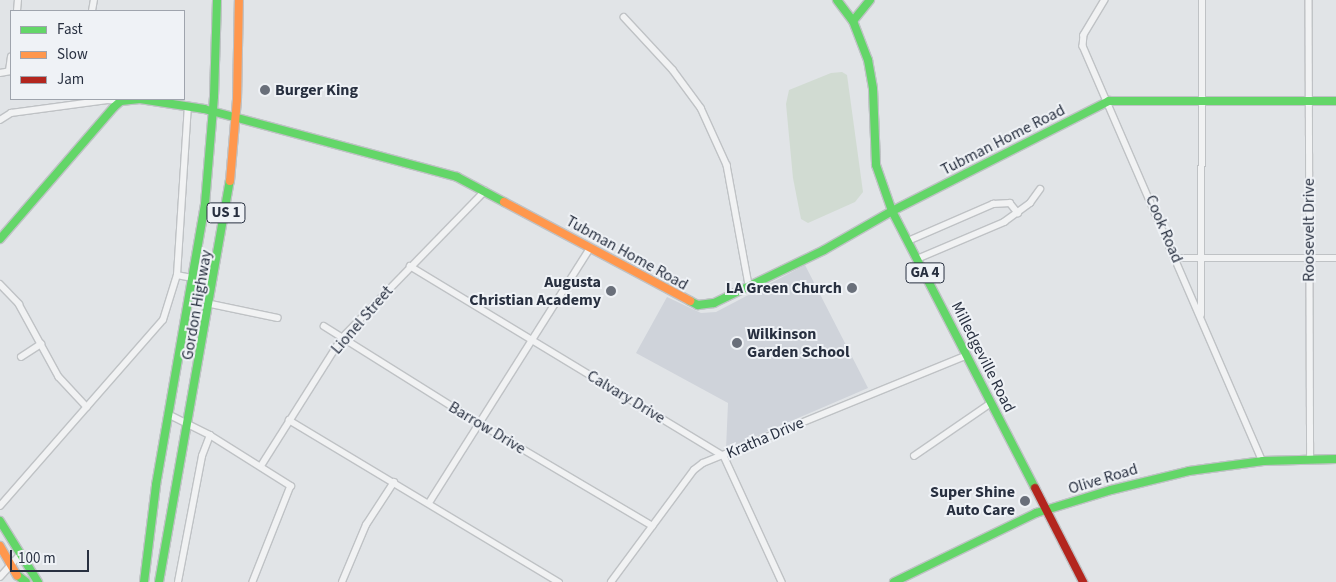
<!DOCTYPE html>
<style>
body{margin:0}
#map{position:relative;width:1336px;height:582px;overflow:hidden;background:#e1e4e7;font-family:"Source Sans 3",sans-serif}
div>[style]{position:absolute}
.built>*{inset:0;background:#cfd3da}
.green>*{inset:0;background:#d1dbd2}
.roads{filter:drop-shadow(1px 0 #bfc2c5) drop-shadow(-1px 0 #bfc2c5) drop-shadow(0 1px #bfc2c5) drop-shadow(0 -1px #bfc2c5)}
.street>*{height:5.5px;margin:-2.75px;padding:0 2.75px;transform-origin:2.75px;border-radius:2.75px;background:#f1f2f3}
.fast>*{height:8px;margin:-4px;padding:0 4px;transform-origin:4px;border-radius:4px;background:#63d668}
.slow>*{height:8px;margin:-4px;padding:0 4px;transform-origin:4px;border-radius:4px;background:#ff974d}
.jam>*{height:8px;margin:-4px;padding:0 4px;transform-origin:4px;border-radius:4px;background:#b3261e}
.dots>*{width:14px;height:14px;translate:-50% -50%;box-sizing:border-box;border:2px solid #eff2f6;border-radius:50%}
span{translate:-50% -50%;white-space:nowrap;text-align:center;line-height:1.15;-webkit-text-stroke:4px #eff2f6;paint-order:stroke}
.shield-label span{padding:1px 4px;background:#eff2f6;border:1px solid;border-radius:4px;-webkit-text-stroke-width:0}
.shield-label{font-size:15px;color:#283040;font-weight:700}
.poi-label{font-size:16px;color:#283040;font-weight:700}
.left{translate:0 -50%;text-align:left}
.right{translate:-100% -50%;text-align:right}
.street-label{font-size:16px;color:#283040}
.legend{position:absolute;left:10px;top:10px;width:175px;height:90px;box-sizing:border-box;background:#eff2f6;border:1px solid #9fa4ad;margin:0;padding:6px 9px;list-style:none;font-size:15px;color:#283040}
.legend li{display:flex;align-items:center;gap:10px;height:25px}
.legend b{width:25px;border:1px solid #9fa4ad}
.scale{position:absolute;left:10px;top:550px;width:79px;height:22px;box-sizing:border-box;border:2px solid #283040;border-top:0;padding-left:6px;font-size:15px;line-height:18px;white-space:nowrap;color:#283040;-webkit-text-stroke:4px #eff2f6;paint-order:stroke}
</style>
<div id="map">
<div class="built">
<div style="clip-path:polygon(805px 265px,868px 388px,726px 449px,728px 403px,636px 353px,667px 297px,701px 313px,716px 312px)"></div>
</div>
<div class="green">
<div style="clip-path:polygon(842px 72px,847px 75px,863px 192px,855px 202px,808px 223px,801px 219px,793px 178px,786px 104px,789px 90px,831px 73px)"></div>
</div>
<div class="roads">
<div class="street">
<div style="left:1105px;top:0;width:41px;rotate:121deg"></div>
<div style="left:1084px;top:35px;width:11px;rotate:95deg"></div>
<div style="left:1083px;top:46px;width:452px;rotate:66.6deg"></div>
<div style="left:1309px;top:0;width:459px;rotate:89.8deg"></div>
<div style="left:17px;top:11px;width:11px;rotate:-85deg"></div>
<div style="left:92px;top:11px;width:11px;rotate:-80deg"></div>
<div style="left:624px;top:17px;width:72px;rotate:47.2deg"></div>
<div style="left:673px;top:70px;width:47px;rotate:53.6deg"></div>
<div style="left:701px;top:108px;width:63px;rotate:65.5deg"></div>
<div style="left:727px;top:165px;width:122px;rotate:79.6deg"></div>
<div style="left:9px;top:71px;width:14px;rotate:-82deg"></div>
<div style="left:0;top:73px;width:11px;rotate:-10deg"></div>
<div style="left:0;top:120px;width:13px;rotate:-32deg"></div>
<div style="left:11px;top:113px;width:97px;rotate:-7.7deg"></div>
<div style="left:107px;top:100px;width:14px;rotate:4deg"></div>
<div style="left:908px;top:241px;width:93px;rotate:-23.5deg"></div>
<div style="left:993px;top:204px;width:17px;rotate:-3deg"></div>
<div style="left:1010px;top:203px;width:13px;rotate:51deg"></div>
<div style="left:1176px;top:258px;width:160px"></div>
<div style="left:917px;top:259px;width:95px;rotate:-23deg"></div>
<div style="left:1004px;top:222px;width:32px;rotate:-36deg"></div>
<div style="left:1030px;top:203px;width:17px;rotate:-54deg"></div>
<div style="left:410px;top:266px;width:367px;rotate:31.2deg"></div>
<div style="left:724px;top:456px;width:139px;rotate:65.3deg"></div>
<div style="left:177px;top:275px;width:16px;rotate:11deg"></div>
<div style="left:0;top:284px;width:28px;rotate:46deg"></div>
<div style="left:19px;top:304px;width:83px;rotate:61.3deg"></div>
<div style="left:59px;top:377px;width:41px;rotate:47deg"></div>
<div style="left:211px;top:304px;width:68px;rotate:11.8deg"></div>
<div style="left:1201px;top:315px;width:315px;rotate:-89.8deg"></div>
<div style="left:324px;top:326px;width:181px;rotate:32.1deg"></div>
<div style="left:477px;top:422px;width:204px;rotate:30.6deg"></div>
<div style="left:21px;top:357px;width:24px;rotate:-33deg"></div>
<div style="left:168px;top:414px;width:47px;rotate:26.6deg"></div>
<div style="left:210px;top:435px;width:96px;rotate:32.2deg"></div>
<div style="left:291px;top:486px;width:103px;rotate:111.6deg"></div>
<div style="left:289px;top:420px;width:315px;rotate:31deg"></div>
<div style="left:914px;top:456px;width:93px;rotate:-34.5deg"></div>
<div style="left:261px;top:466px;width:151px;rotate:-57.7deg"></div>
<div style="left:342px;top:338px;width:205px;rotate:-45.8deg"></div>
<div style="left:429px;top:503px;width:302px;rotate:-57.7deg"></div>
<div style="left:0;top:506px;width:247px;rotate:-48.8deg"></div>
<div style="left:163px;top:320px;width:47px;rotate:-72.7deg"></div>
<div style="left:177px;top:275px;width:168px;rotate:-86.3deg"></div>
<div style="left:0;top:577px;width:30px;rotate:-48deg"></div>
<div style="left:178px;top:582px;width:128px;rotate:-79.2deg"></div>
<div style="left:202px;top:456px;width:22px;rotate:-69deg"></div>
<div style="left:342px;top:582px;width:62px;rotate:-67.2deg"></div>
<div style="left:366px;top:525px;width:51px;rotate:-56.9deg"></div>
<div style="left:611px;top:582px;width:139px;rotate:-53.5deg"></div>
<div style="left:694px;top:470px;width:11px;rotate:-38deg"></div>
<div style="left:703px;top:463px;width:285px;rotate:-22.2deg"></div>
</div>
<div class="fast">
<div style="left:837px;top:0;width:26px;rotate:53deg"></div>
<div style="left:853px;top:21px;width:42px;rotate:69deg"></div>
<div style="left:868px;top:60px;width:29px;rotate:80deg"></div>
<div style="left:873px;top:89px;width:76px;rotate:87.7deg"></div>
<div style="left:876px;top:165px;width:49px;rotate:70.8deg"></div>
<div style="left:892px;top:211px;width:312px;rotate:62.7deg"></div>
<div style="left:853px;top:21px;width:27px;rotate:-51deg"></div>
<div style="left:0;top:239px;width:174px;rotate:-49.2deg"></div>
<div style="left:114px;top:107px;width:9px;rotate:-41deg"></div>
<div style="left:121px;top:101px;width:19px;rotate:-6deg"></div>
<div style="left:140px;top:99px;width:65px;rotate:8.9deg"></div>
<div style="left:204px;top:109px;width:262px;rotate:15deg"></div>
<div style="left:457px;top:177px;width:53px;rotate:28deg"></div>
<div style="left:690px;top:301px;width:9px;rotate:27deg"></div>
<div style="left:698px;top:305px;width:16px;rotate:-7deg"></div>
<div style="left:714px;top:303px;width:122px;rotate:-25.7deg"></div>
<div style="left:824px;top:250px;width:78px;rotate:-29.8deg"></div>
<div style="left:892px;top:211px;width:243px;rotate:-26.9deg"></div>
<div style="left:1109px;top:101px;width:227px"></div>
<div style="left:0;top:521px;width:72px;rotate:58.1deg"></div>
<div style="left:17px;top:575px;width:11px;rotate:38deg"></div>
<div style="left:144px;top:582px;width:98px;rotate:-82.9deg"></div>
<div style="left:156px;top:485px;width:285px;rotate:-80.1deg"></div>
<div style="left:205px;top:204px;width:108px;rotate:-85.2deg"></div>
<div style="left:214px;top:96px;width:96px;rotate:-88.2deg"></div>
<div style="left:159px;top:582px;width:407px;rotate:-80deg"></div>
<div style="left:894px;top:582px;width:158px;rotate:-25.9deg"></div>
<div style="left:1036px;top:513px;width:78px;rotate:-17deg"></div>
<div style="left:1111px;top:490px;width:80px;rotate:-13.7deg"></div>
<div style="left:1189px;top:471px;width:75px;rotate:-7.7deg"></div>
<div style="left:1263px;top:461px;width:73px;rotate:-1.6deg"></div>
</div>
<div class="slow">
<div style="left:230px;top:181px;width:81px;rotate:-85.1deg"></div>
<div style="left:237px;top:100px;width:100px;rotate:-88.9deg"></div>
<div style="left:504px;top:202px;width:211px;rotate:28deg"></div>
<div style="left:0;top:546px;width:34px;rotate:60deg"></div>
</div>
<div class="jam">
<div style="left:1035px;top:488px;width:106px;rotate:62.9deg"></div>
</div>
</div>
<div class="dots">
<div style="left:265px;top:90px;background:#696f7a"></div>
<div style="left:852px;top:288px;background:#696f7a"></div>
<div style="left:611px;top:291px;background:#696f7a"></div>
<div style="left:737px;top:343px;background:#696f7a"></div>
<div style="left:1025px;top:501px;background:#696f7a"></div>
</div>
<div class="shield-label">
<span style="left:226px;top:213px">US 1</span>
<span style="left:925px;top:273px">GA 4</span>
</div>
<div class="poi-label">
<span class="left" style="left:275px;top:90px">Burger King</span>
<span class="right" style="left:601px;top:291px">Augusta<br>Christian Academy</span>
<span class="right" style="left:842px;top:288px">LA Green Church</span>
<span class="left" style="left:747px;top:343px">Wilkinson<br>Garden School</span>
<span class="right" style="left:1015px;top:501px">Super Shine<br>Auto Care</span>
</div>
<div class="street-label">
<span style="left:1003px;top:140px;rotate:-27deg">Tubman Home Road</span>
<span style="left:1164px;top:229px;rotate:67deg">Cook Road</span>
<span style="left:1309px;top:230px;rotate:-90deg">Roosevelt Drive</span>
<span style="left:627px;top:253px;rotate:29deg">Tubman Home Road</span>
<span style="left:197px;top:305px;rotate:-80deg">Gordon Highway</span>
<span style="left:362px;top:320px;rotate:-49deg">Lionel Street</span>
<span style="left:983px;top:357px;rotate:63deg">Milledgeville Road</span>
<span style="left:626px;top:397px;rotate:31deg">Calvary Drive</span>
<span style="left:487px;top:428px;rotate:31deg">Barrow Drive</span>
<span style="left:765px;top:438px;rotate:-23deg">Kratha Drive</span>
<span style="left:1103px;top:479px;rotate:-17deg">Olive Road</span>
</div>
<ul class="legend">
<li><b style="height:6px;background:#63d668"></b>Fast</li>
<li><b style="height:6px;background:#ff974d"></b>Slow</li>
<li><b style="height:6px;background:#b3261e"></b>Jam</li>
</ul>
<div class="scale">100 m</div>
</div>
